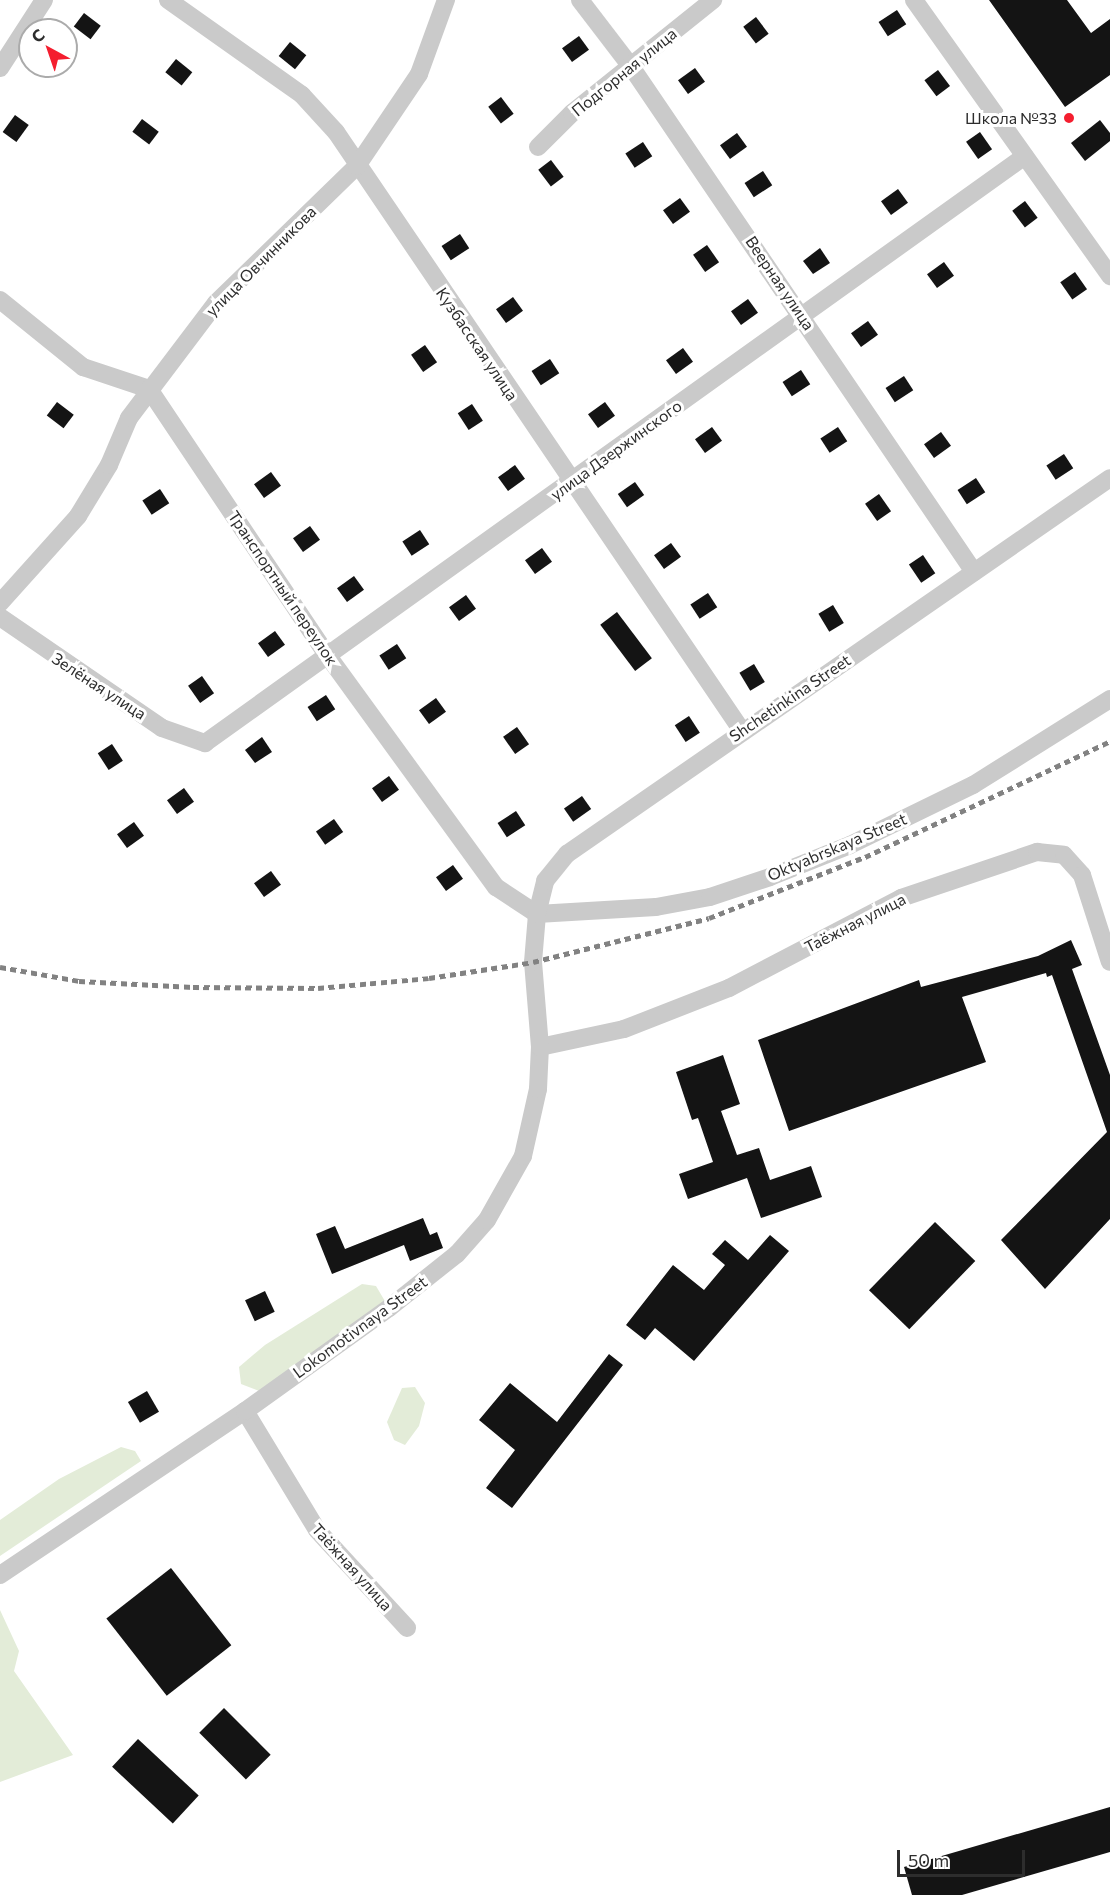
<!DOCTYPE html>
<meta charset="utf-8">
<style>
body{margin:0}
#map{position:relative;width:1110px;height:1895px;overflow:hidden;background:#fff;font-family:Commissioner,sans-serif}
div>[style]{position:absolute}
.green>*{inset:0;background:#e3ecd8}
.building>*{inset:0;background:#141414;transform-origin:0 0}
.minor>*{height:18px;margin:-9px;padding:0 9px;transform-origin:9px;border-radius:9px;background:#cacaca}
.rail>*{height:4.5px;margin-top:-2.25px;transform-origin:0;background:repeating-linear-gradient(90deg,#828282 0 6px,transparent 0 10.5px)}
.dots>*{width:16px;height:16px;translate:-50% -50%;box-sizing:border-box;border:3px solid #fff;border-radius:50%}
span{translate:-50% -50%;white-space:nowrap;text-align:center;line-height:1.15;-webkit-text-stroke:6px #fff;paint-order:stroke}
.street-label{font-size:16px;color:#2d2d2d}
.poi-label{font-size:16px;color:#2d2d2d}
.right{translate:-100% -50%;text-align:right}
.north{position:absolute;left:18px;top:18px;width:60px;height:60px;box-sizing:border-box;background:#fff;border:2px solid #ababab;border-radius:50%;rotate:320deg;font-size:16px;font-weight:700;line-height:24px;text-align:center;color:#2d2d2d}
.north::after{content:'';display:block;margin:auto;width:21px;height:27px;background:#f41e2f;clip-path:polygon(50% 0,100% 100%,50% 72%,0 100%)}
.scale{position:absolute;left:897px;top:1850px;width:128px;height:27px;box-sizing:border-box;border:3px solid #2d2d2d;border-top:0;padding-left:8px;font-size:18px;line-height:21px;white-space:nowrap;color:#2d2d2d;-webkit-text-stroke:4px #fff;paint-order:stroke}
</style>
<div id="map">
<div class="green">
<div style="clip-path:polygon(362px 1284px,376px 1286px,389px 1308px,267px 1394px,241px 1384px,239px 1367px,265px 1345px)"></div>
<div style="clip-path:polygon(415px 1387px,425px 1403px,419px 1426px,405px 1445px,394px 1440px,387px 1422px,402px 1388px)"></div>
<div style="clip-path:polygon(121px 1447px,135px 1451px,141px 1461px,0 1556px,0 1520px,59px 1479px)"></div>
<div style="clip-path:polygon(0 1610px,19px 1651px,14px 1671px,73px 1755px,0 1782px)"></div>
</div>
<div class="building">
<div style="clip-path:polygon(989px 0,1067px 0,1091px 33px,1110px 19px,1110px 75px,1065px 107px)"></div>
<div style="left:897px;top:10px;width:17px;height:22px;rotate:57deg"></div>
<div style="left:84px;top:13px;width:21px;height:17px;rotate:37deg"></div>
<div style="left:756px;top:17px;width:21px;height:16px;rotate:53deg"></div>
<div style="left:579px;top:36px;width:17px;height:21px;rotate:54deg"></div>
<div style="left:290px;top:42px;width:21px;height:18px;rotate:39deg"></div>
<div style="left:176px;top:59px;width:21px;height:17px;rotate:39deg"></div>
<div style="left:695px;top:68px;width:17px;height:21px;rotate:54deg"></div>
<div style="left:938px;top:70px;width:20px;height:17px;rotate:53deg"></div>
<div style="left:501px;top:97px;width:21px;height:16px;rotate:53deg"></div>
<div style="left:15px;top:115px;width:17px;height:21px;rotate:36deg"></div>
<div style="left:142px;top:119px;width:21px;height:16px;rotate:37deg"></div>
<div style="clip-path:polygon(1100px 120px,1110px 133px,1110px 141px,1085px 161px,1071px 143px)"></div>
<div style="left:980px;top:132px;width:21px;height:17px;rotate:55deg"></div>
<div style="left:737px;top:133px;width:17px;height:21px;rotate:54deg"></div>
<div style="left:643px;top:142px;width:17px;height:21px;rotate:57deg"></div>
<div style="left:551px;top:160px;width:21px;height:16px;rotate:53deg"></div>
<div style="left:763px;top:171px;width:17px;height:22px;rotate:57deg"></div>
<div style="left:898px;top:189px;width:17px;height:21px;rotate:54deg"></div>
<div style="left:680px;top:198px;width:17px;height:21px;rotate:54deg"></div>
<div style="left:1025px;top:201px;width:21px;height:16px;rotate:53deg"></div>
<div style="left:460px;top:234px;width:17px;height:22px;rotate:57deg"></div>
<div style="left:707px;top:245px;width:21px;height:17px;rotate:55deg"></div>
<div style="clip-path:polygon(820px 248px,830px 263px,813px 274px,803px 261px)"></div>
<div style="left:944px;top:262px;width:17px;height:21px;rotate:54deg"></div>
<div style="left:1075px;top:272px;width:21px;height:18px;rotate:55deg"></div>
<div style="left:513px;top:297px;width:17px;height:21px;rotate:54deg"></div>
<div style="left:748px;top:299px;width:17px;height:21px;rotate:54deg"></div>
<div style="left:868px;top:321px;width:17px;height:21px;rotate:54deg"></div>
<div style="left:425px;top:345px;width:21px;height:17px;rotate:55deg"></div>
<div style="left:683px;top:348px;width:17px;height:21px;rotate:54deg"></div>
<div style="left:550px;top:359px;width:17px;height:22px;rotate:57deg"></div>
<div style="left:801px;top:370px;width:17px;height:22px;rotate:57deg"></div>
<div style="left:904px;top:376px;width:17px;height:22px;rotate:57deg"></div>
<div style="left:57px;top:402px;width:21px;height:17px;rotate:37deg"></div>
<div style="left:605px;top:402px;width:17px;height:21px;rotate:54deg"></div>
<div style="left:472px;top:404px;width:20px;height:17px;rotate:57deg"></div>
<div style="left:712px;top:427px;width:17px;height:21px;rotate:54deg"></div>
<div style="left:838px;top:427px;width:17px;height:21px;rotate:57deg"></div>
<div style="left:941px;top:432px;width:17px;height:21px;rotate:54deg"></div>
<div style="left:1064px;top:454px;width:17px;height:21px;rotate:57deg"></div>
<div style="left:515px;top:465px;width:17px;height:21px;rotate:54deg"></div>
<div style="left:271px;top:472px;width:17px;height:21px;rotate:54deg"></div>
<div style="left:976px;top:478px;width:17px;height:22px;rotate:57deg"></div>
<div style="left:635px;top:482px;width:16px;height:21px;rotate:55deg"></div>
<div style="left:160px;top:489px;width:17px;height:21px;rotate:57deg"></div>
<div style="left:879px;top:494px;width:21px;height:17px;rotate:55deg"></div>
<div style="left:310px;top:526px;width:17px;height:21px;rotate:54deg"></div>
<div style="left:420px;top:530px;width:17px;height:21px;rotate:57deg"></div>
<div style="left:671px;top:543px;width:17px;height:21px;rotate:54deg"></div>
<div style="left:542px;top:548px;width:17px;height:21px;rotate:54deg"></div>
<div style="left:923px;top:555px;width:22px;height:17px;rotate:56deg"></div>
<div style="left:354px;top:576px;width:17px;height:21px;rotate:54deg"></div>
<div style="left:708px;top:593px;width:17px;height:21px;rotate:57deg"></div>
<div style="left:466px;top:595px;width:17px;height:21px;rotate:54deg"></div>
<div style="left:833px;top:605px;width:21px;height:17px;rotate:59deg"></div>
<div style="left:617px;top:612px;width:58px;height:21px;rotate:53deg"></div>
<div style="left:275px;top:631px;width:17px;height:21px;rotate:54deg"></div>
<div style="left:397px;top:644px;width:17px;height:21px;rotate:57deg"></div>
<div style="left:754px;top:664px;width:21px;height:17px;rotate:59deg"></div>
<div style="left:202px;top:676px;width:21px;height:17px;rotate:55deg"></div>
<div style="left:326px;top:695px;width:17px;height:22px;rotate:57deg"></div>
<div style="left:436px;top:698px;width:17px;height:21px;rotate:54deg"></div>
<div style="left:689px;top:716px;width:20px;height:17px;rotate:57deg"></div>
<div style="left:517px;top:727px;width:21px;height:17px;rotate:55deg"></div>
<div style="clip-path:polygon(262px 737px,272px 752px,255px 763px,245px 750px)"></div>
<div style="left:112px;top:744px;width:20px;height:17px;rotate:57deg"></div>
<div style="left:389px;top:776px;width:17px;height:21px;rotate:54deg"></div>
<div style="left:184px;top:788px;width:17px;height:21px;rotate:54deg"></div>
<div style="left:582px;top:796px;width:16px;height:22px;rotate:55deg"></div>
<div style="left:516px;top:811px;width:17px;height:22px;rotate:57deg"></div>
<div style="left:334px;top:819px;width:16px;height:22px;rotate:55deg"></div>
<div style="left:134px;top:822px;width:17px;height:21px;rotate:54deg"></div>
<div style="left:453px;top:865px;width:17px;height:21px;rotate:54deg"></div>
<div style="left:271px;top:871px;width:17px;height:21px;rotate:54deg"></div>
<div style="clip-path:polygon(1071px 940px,1082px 965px,1072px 969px,1110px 1075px,1110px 1219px,1045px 1289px,1001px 1240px,1107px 1132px,1052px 975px,1047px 977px,1046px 973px,962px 997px,986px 1062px,789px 1131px,758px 1040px,919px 980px,921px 987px,1038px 956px)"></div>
<div style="clip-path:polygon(723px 1055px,740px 1104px,721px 1111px,737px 1155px,759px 1148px,770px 1180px,811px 1166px,822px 1197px,761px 1218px,747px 1178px,688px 1199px,679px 1174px,713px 1162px,698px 1118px,692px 1120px,676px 1072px)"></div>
<div style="clip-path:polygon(423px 1218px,430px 1235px,437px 1232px,443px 1248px,410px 1261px,404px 1245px,332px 1274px,316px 1234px,335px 1226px,345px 1249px)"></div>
<div style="left:935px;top:1222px;width:56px;height:95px;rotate:44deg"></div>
<div style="clip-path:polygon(770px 1235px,789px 1251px,694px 1361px,655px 1328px,645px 1340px,626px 1325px,673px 1265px,704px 1290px,725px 1265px,712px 1254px,725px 1240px,748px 1260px)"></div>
<div style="left:265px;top:1291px;width:23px;height:22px;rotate:65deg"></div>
<div style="clip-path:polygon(609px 1354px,623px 1365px,512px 1508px,486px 1488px,515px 1450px,479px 1420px,510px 1383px,557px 1422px)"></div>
<div style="left:147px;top:1391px;width:24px;height:22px;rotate:60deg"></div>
<div style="left:171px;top:1568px;width:98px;height:82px;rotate:52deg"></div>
<div style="left:224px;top:1708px;width:66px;height:35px;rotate:45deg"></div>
<div style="left:138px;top:1739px;width:83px;height:38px;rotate:43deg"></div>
<div style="clip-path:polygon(1110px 1807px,1110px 1852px,962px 1895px,912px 1895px,904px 1867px)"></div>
</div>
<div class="minor">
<div style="left:168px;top:0;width:164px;rotate:35.3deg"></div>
<div style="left:302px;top:95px;width:50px;rotate:47.4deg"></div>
<div style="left:336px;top:132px;width:724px;rotate:55.87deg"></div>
<div style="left:580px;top:0;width:86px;rotate:52.6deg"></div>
<div style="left:632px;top:68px;width:609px;rotate:55.84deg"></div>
<div style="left:914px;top:0;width:339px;rotate:54.6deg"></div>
<div style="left:0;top:68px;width:81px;rotate:-57.1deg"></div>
<div style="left:538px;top:147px;width:48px;rotate:-45deg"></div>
<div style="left:572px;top:113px;width:181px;rotate:-38.7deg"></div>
<div style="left:0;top:300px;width:107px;rotate:38.9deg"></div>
<div style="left:83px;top:367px;width:70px;rotate:18.4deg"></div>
<div style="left:149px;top:389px;width:321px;rotate:56.2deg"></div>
<div style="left:328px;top:656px;width:286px;rotate:54deg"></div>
<div style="left:496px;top:887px;width:49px;rotate:33.4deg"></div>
<div style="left:537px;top:914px;width:119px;rotate:-3.4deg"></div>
<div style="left:656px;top:907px;width:55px;rotate:-10.5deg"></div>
<div style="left:710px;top:897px;width:63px;rotate:-18.4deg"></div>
<div style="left:770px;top:877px;width:86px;rotate:-21.8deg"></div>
<div style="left:850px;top:845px;width:137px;rotate:-26deg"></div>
<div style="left:973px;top:785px;width:162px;rotate:-32.1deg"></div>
<div style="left:0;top:603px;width:117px;rotate:-48.1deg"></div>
<div style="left:78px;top:516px;width:60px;rotate:-58.7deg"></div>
<div style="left:109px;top:465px;width:51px;rotate:-66.9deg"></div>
<div style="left:129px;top:418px;width:144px;rotate:-52.9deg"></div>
<div style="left:216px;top:303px;width:197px;rotate:-44.2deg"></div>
<div style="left:357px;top:166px;width:111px;rotate:-56deg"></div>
<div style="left:419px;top:74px;width:79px;rotate:-70deg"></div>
<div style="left:0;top:617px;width:196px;rotate:34.4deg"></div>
<div style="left:162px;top:728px;width:46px;rotate:19.2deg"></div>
<div style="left:205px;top:743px;width:1008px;rotate:-35.6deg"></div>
<div style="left:540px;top:1047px;width:86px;rotate:-12.1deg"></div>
<div style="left:624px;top:1029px;width:113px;rotate:-21.3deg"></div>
<div style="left:729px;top:988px;width:194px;rotate:-27.6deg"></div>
<div style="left:901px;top:898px;width:144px;rotate:-18.7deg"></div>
<div style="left:1037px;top:852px;width:27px;rotate:6deg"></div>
<div style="left:1064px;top:855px;width:27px;rotate:48deg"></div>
<div style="left:1082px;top:875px;width:91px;rotate:72.2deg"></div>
<div style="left:245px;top:1411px;width:139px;rotate:58.8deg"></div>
<div style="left:317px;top:1530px;width:133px;rotate:47.4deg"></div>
<div style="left:0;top:1575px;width:295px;rotate:-33.8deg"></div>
<div style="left:245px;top:1411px;width:177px;rotate:-35.6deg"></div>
<div style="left:389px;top:1308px;width:87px;rotate:-38.5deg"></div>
<div style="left:457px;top:1254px;width:45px;rotate:-48.6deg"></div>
<div style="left:487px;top:1220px;width:73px;rotate:-60.6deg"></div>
<div style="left:523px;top:1156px;width:69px;rotate:-77.4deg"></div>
<div style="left:538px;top:1089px;width:42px;rotate:-87.3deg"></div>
<div style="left:540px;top:1047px;width:85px;rotate:-94.7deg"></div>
<div style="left:533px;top:962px;width:48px;rotate:-85.2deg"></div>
<div style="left:537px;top:914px;width:34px;rotate:-76deg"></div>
<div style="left:545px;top:881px;width:35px;rotate:-51deg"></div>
<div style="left:567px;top:854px;width:660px;rotate:-34.7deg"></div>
</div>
<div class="rail">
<div style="left:0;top:967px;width:80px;rotate:10deg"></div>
<div style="left:79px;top:981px;width:114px;rotate:3deg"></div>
<div style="left:193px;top:987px;width:125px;rotate:0.5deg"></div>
<div style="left:318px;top:988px;width:111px;rotate:-5.1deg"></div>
<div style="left:429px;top:978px;width:105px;rotate:-8.7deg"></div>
<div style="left:533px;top:962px;width:181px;rotate:-14deg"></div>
<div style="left:709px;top:918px;width:168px;rotate:-21.4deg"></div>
<div style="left:865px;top:857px;width:271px;rotate:-25.3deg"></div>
</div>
<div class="dots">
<div style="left:1069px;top:118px;background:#f41e2f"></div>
</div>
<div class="street-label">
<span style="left:624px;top:72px;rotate:-39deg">Подгорная улица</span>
<span style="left:261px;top:261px;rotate:-45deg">улица Овчинникова</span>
<span style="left:780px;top:283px;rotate:56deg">Веерная улица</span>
<span style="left:477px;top:344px;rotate:56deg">Кузбасская улица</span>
<span style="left:616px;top:450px;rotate:-36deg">улица Дзержинского</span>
<span style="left:283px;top:588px;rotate:56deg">Транспортный переулок</span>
<span style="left:99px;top:686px;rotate:33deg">Зелёная улица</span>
<span style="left:790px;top:698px;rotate:-34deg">Shchetinkina Street</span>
<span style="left:837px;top:847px;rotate:-23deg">Oktyabrskaya Street</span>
<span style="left:855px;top:923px;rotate:-27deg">Таёжная улица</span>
<span style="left:360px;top:1327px;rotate:-36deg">Lokomotivnaya Street</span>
<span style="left:352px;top:1567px;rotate:48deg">Таёжная улица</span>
</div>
<div class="poi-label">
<span class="right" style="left:1057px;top:118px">Школа №33</span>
</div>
<div class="north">С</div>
<div class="scale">50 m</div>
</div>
